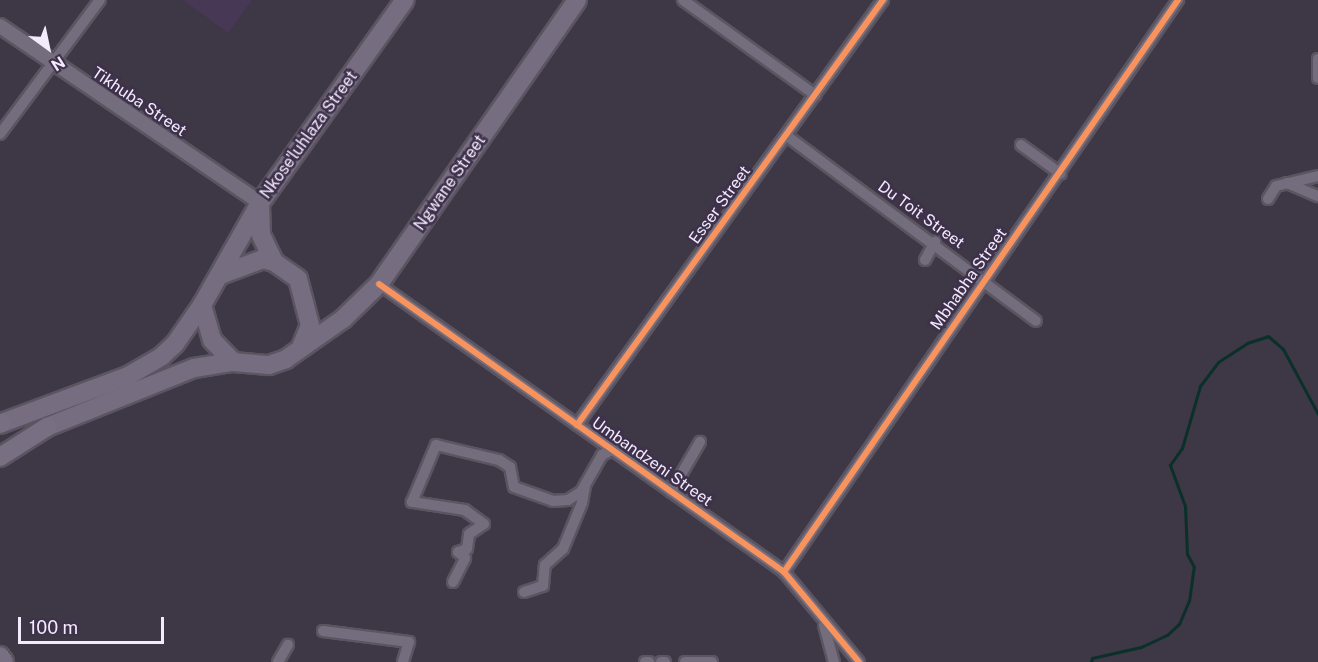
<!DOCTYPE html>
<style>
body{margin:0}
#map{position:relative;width:1318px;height:662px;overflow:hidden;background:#3e3745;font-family:"Public Sans",sans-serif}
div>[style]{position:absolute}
.built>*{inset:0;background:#473855}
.stream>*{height:3px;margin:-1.5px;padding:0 1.5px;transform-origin:1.5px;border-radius:1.5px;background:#0b302a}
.roads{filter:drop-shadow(2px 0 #5b5561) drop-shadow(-2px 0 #5b5561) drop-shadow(0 2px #5b5561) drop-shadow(0 -2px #5b5561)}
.minor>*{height:10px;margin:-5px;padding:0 5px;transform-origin:5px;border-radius:5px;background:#746d7d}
.tertiary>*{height:14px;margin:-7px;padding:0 7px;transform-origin:7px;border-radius:7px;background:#746d7d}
.primary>*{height:18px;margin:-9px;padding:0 9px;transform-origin:9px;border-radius:9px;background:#766d80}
.trunk>*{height:18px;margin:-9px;padding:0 9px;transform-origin:9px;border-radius:9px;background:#787082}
.cycleway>*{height:6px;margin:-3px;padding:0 3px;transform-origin:3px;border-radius:3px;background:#f8935d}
span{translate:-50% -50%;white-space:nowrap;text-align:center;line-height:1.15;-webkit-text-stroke:5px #3e314b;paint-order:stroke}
.street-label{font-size:16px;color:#f3ebfc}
.north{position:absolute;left:18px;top:18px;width:60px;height:60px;-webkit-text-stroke:4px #3e314b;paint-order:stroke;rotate:147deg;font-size:16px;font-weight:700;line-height:24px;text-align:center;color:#f3ebfc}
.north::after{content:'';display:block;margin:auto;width:21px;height:27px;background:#f3ebfc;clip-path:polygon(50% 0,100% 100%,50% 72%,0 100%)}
.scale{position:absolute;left:18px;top:617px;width:146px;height:27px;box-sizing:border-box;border:3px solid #f3ebfc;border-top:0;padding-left:8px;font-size:18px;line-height:21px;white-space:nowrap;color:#f3ebfc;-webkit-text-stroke:4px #3e314b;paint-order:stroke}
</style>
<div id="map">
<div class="built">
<div style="clip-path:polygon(183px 0,252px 0,228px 33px)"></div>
</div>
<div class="stream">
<div style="left:1091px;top:662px;width:4px;rotate:-76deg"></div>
<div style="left:1092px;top:658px;width:50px;rotate:-12.7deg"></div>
<div style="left:1141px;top:647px;width:29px;rotate:-25deg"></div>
<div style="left:1167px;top:635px;width:16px;rotate:-43deg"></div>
<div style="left:1179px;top:624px;width:25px;rotate:-67deg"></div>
<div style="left:1189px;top:601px;width:34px;rotate:-82deg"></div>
<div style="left:1194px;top:567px;width:15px;rotate:-118deg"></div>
<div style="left:1187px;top:554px;width:48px;rotate:-92.4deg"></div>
<div style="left:1185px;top:506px;width:44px;rotate:-110.1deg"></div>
<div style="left:1170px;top:465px;width:21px;rotate:-55deg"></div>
<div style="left:1182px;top:448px;width:65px;rotate:-73.8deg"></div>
<div style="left:1200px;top:386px;width:30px;rotate:-53deg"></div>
<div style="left:1218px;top:362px;width:35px;rotate:-33deg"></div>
<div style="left:1247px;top:343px;width:22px;rotate:-18deg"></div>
<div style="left:1268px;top:336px;width:20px;rotate:41deg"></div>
<div style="left:1283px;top:349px;width:74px;rotate:61.7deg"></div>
</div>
<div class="roads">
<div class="minor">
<div style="left:683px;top:0;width:163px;rotate:35.7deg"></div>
<div style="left:1318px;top:59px;width:19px;rotate:90deg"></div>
<div style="left:0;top:134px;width:167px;rotate:-53.3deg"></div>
<div style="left:787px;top:136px;width:310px;rotate:36.6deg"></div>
<div style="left:1021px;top:145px;width:49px;rotate:35.9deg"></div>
<div style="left:1287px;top:183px;width:34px;rotate:23deg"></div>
<div style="left:1268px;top:199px;width:15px;rotate:-58deg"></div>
<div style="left:1276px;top:186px;width:43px;rotate:-13.4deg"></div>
<div style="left:925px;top:260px;width:21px;rotate:-61deg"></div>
<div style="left:379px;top:284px;width:497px;rotate:35.4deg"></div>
<div style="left:784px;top:572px;width:117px;rotate:50.2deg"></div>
<div style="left:577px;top:425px;width:524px;rotate:-54.25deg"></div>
<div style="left:671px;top:492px;width:58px;rotate:-59.9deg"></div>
<div style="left:784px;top:572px;width:695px;rotate:-55.44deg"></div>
<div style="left:453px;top:582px;width:27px;rotate:-63deg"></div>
<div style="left:465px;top:558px;width:9px;rotate:-139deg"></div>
<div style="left:458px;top:552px;width:9px;rotate:-18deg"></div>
<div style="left:467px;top:549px;width:15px;rotate:-82deg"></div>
<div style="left:469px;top:534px;width:18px;rotate:-34deg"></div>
<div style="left:484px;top:524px;width:24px;rotate:-144deg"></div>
<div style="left:465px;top:510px;width:54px;rotate:-171.4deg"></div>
<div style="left:412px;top:502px;width:62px;rotate:-67.2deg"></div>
<div style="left:436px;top:445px;width:65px;rotate:13.4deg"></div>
<div style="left:499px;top:460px;width:13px;rotate:32deg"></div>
<div style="left:510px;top:467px;width:20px;rotate:79deg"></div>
<div style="left:514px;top:487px;width:41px;rotate:19.7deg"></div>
<div style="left:553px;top:501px;width:15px;rotate:-4deg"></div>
<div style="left:568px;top:500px;width:15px;rotate:-32deg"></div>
<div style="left:581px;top:492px;width:43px;rotate:-60.4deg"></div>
<div style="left:602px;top:455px;width:11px;rotate:-27deg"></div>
<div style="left:524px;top:592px;width:20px;rotate:-18deg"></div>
<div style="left:543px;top:586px;width:21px;rotate:-85deg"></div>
<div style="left:545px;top:565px;width:24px;rotate:-42deg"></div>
<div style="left:563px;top:549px;width:50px;rotate:-67.6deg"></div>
<div style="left:582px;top:503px;width:17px;rotate:-80deg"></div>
<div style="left:824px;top:625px;width:38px;rotate:75deg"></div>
<div style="left:323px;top:631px;width:87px;rotate:7.3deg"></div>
<div style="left:409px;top:642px;width:21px;rotate:107deg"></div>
<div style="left:278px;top:662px;width:20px;rotate:-60deg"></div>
<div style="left:645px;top:662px;width:4px"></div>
<div style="left:661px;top:662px;width:4px"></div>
<div style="left:685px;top:662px;width:27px"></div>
</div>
<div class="tertiary">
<div style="left:0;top:26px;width:315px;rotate:34.2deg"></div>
</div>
<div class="primary">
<div style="left:260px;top:205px;width:30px;rotate:88deg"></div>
<div style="left:261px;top:235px;width:30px;rotate:64deg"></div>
<div style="left:220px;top:275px;width:46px;rotate:-20.4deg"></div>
<div style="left:263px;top:259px;width:11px;rotate:15deg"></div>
<div style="left:274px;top:262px;width:29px;rotate:35deg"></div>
<div style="left:298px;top:279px;width:48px;rotate:75.4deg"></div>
<div style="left:310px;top:325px;width:22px;rotate:112deg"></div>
<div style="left:202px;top:305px;width:36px;rotate:74deg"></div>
<div style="left:212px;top:340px;width:30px;rotate:46deg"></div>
<div style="left:2px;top:423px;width:134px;rotate:-20.5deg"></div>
<div style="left:128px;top:376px;width:39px;rotate:-30deg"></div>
<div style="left:162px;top:356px;width:18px;rotate:-43deg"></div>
<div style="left:175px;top:344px;width:47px;rotate:-55.3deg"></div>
<div style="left:202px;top:305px;width:117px;rotate:-60.4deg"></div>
<div style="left:260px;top:203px;width:249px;rotate:-54.5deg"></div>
<div style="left:47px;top:427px;width:158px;rotate:-21.9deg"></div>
<div style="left:194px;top:368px;width:39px;rotate:-9deg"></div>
<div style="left:233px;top:362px;width:36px;rotate:5deg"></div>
<div style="left:269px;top:365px;width:18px;rotate:-19deg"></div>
<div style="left:286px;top:359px;width:70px;rotate:-35.1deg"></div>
<div style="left:343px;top:319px;width:50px;rotate:-44.2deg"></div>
<div style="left:379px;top:284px;width:346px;rotate:-55.1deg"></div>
</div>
<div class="trunk">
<div style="left:0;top:424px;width:2px;rotate:-27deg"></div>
<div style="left:0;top:457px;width:56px;rotate:-32.6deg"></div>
<div style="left:0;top:656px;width:7px;rotate:56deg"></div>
</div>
</div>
<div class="cycleway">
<div style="left:379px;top:284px;width:497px;rotate:35.4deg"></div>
<div style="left:784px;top:572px;width:117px;rotate:50.2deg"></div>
<div style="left:577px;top:425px;width:524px;rotate:-54.25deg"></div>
<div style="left:784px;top:572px;width:695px;rotate:-55.44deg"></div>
</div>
<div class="street-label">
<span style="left:139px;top:102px;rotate:34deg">Tikhuba Street</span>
<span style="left:309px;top:135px;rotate:-54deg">Nkose'luhlaza Street</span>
<span style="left:450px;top:183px;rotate:-55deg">Ngwane Street</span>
<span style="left:720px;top:205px;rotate:-54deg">Esser Street</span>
<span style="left:921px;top:215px;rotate:36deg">Du Toit Street</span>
<span style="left:969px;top:279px;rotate:-55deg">Mbhabha Street</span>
<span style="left:652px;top:462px;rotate:35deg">Umbandzeni Street</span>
</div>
<div class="north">N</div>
<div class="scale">100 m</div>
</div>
